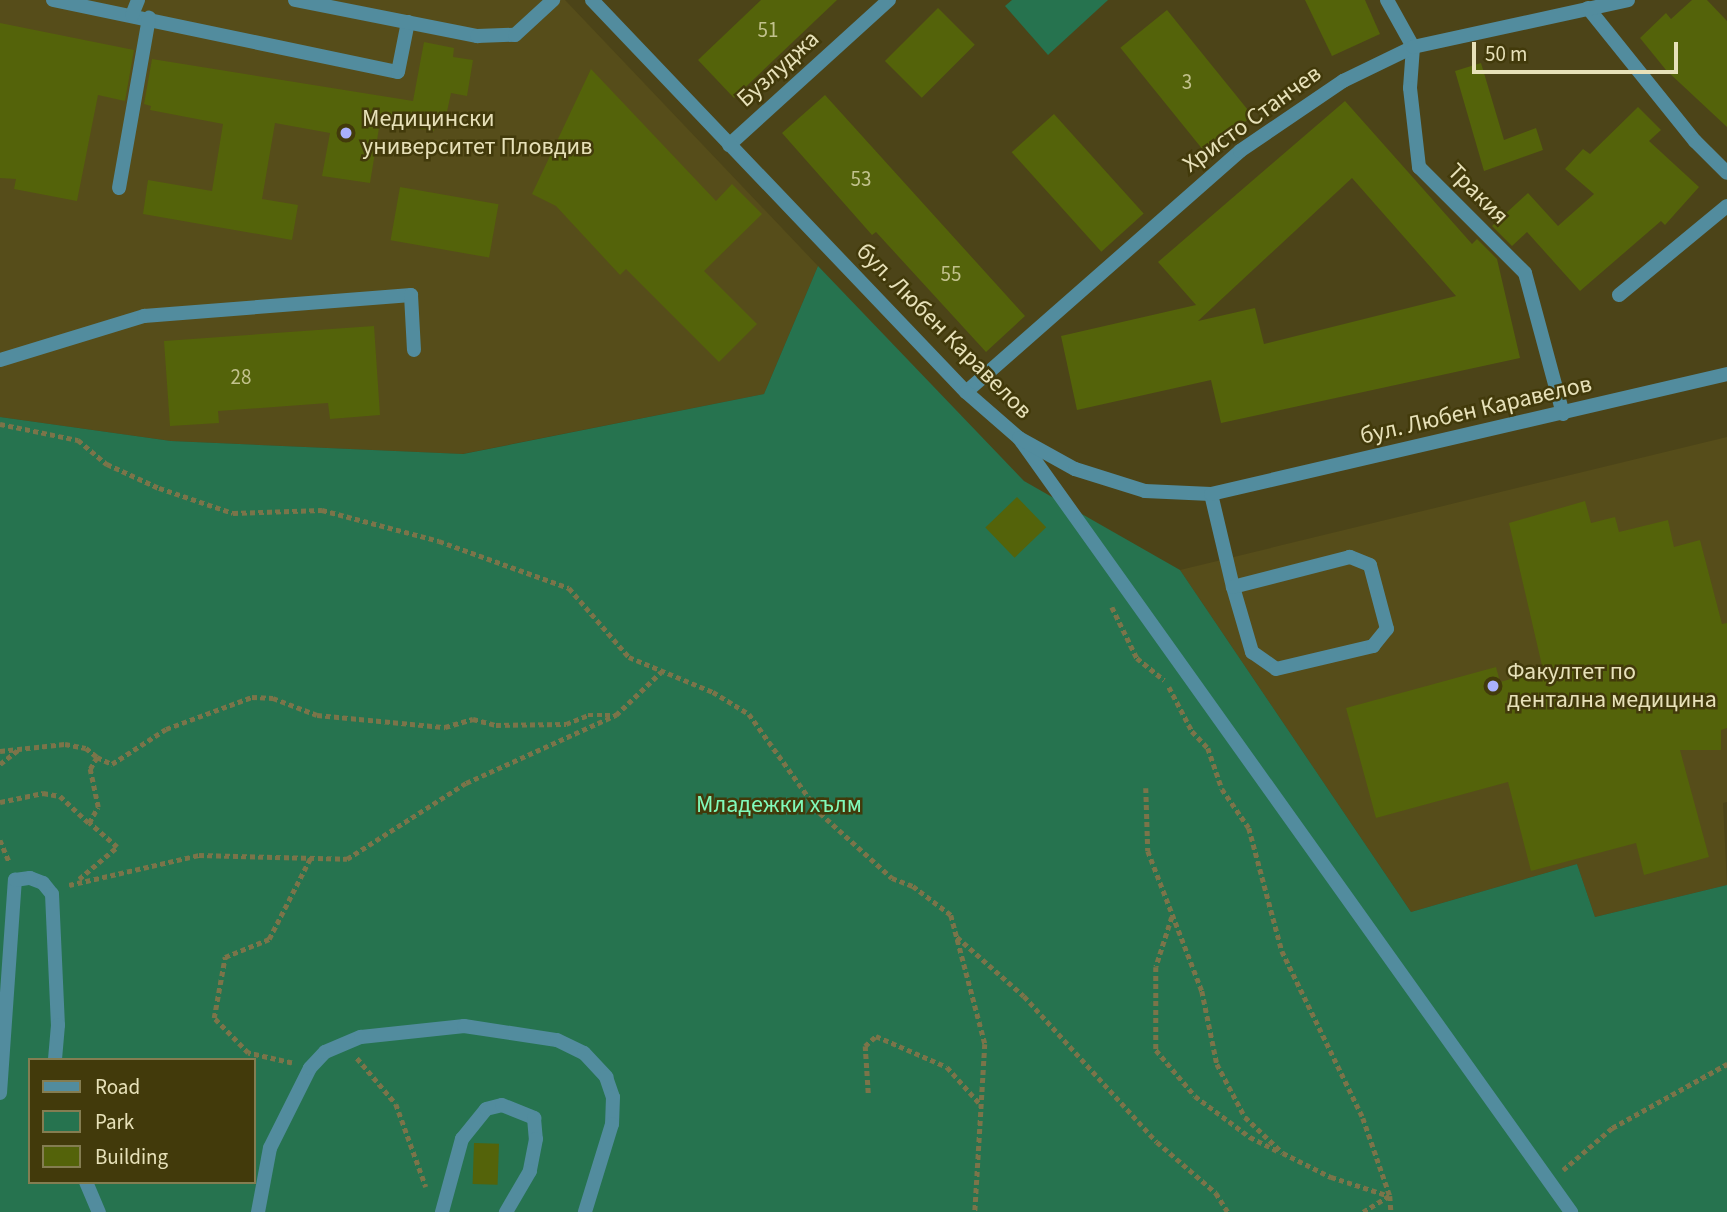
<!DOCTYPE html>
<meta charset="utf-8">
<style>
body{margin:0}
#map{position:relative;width:1727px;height:1212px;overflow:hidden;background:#4c4418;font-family:"Source Sans 3",sans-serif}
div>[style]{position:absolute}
.built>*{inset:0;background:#564d1a}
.green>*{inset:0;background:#26734f}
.building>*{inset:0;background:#54630a;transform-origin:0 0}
.path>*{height:4.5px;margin-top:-2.25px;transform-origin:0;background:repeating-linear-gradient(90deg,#7b7449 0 5px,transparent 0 8.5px)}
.service>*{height:14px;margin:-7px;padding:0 7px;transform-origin:7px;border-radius:7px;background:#528c9e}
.minor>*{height:14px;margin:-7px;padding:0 7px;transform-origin:7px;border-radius:7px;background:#528c9e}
.tertiary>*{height:14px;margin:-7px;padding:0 7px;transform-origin:7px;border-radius:7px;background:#528c9e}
.dots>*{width:19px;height:19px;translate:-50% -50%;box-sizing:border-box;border:4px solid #423a0b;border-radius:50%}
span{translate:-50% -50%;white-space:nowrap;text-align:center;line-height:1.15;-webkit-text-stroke:5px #423a0b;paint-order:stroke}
.number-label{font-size:21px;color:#c2c28d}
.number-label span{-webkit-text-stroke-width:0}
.street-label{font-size:24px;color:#e7e1b9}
.poi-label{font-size:24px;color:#e7e1b9}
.left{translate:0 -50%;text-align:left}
.park-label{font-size:24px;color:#80fabb}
.legend{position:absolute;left:28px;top:1058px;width:228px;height:126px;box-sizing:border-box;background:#423a0b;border:2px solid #847d51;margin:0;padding:9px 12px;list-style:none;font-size:21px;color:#e7e1b9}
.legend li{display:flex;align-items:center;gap:14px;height:35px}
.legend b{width:35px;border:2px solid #847d51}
.scale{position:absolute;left:1472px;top:42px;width:206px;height:32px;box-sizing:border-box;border:4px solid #e7e1b9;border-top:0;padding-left:9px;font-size:21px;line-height:24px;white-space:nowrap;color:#e7e1b9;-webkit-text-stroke:5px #423a0b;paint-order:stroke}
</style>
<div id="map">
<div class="built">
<div style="clip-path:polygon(0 0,565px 0,818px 266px,764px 394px,462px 454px,171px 441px,0 417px)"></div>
<div style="clip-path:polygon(1727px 437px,1727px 802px,1723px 803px,1727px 885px,1595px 917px,1577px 864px,1411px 912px,1180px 570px)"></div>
</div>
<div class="green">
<div style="clip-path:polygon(1012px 0,1108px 0,1048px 55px,1005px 6px)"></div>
<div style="clip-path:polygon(evenodd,818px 266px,1024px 481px,1180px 570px,1411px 912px,1577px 864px,1595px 917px,1727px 885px,1727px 1212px,0 1212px,0 417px,171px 441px,463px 454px,764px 394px,818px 266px,30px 1060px,254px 1060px,254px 1182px,30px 1182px,30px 1060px)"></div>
</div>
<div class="building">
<div style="clip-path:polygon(761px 0,837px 0,734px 98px,698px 60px)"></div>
<div style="clip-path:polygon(1305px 0,1365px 0,1380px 34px,1332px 56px)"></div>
<div style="clip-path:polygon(1692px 0,1707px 0,1727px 21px,1727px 127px,1666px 70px,1640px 38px,1666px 13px,1671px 19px)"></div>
<div style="left:938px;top:8px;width:52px;height:75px;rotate:45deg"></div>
<div style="left:1167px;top:10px;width:136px;height:60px;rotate:51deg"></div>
<div style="clip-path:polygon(0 23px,134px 50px,125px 101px,98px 95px,77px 201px,14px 189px,16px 179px,0 178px)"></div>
<div style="clip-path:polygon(424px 42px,454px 48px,453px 57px,473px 60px,467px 96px,451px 93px,445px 121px,435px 120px,434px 131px,380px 122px,370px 183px,322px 176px,330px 133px,275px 123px,262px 199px,298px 205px,292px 240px,143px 214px,148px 180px,212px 191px,223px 124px,150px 110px,151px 106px,144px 104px,152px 59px,413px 101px)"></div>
<div style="clip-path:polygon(1481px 63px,1504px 140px,1536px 128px,1543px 150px,1484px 171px,1455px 71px)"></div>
<div style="clip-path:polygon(591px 69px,716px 201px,732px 184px,762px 214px,704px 271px,757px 324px,719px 362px,626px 269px,620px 275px,556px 206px,532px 194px)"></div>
<div style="clip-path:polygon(825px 95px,1025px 316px,986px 352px,876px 232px,872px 235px,782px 133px)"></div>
<div style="clip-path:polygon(evenodd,1345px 101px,1472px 244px,1477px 239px,1497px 259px,1520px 358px,1221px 423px,1211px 380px,1077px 410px,1061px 336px,1196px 305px,1158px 262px,1345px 101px,1352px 178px,1456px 296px,1264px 344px,1255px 308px,1198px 321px,1352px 178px)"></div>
<div style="clip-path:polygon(1638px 107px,1661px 130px,1649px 141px,1699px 187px,1665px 225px,1661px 221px,1580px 291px,1527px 232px,1512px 246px,1492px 226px,1528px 193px,1558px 226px,1594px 194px,1565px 169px,1583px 149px,1590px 154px)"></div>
<div style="left:1054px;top:114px;width:134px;height:57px;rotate:48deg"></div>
<div style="left:400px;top:187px;width:100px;height:54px;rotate:10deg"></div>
<div style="clip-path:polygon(374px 326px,380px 415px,330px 419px,328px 403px,218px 411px,219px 423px,170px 426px,164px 341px)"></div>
<div style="left:1017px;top:497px;width:42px;height:44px;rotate:46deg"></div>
<div style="clip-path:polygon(1585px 501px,1591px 523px,1615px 517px,1619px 532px,1668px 520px,1674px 547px,1700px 540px,1722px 624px,1727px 623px,1727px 728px,1721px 730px,1721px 750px,1680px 750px,1709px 857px,1644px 875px,1636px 843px,1531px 871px,1508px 782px,1376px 818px,1346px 708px,1496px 667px,1500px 682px,1543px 670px,1509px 523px)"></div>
<div style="left:474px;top:1143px;width:25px;height:41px;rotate:2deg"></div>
</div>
<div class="path">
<div style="left:0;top:424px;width:80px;rotate:11.6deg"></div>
<div style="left:78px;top:440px;width:38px;rotate:40deg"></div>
<div style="left:107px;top:464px;width:57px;rotate:24.8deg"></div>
<div style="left:159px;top:488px;width:78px;rotate:18.7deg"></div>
<div style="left:233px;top:513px;width:89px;rotate:-1.9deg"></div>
<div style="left:322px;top:510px;width:121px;rotate:14.8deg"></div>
<div style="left:439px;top:541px;width:138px;rotate:19.9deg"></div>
<div style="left:569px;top:588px;width:91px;rotate:49deg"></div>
<div style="left:629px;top:657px;width:91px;rotate:22.6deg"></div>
<div style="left:713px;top:692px;width:42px;rotate:31.4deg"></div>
<div style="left:749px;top:714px;width:122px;rotate:54.4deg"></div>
<div style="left:820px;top:813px;width:97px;rotate:42.1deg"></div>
<div style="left:892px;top:878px;width:22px;rotate:21deg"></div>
<div style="left:913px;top:886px;width:48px;rotate:37.3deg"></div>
<div style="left:951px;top:915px;width:133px;rotate:75.2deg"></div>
<div style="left:985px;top:1044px;width:168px;rotate:93.4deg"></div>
<div style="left:1112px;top:607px;width:57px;rotate:63.9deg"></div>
<div style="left:1137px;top:658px;width:35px;rotate:39deg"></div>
<div style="left:1169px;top:687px;width:50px;rotate:62.4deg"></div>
<div style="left:1192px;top:731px;width:23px;rotate:47deg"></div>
<div style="left:1208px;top:748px;width:43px;rotate:71.1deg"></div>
<div style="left:1222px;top:789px;width:47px;rotate:55.3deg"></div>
<div style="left:1249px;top:828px;width:127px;rotate:75deg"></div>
<div style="left:1282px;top:951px;width:186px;rotate:64.1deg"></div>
<div style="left:1363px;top:1118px;width:83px;rotate:70.9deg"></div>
<div style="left:1390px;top:1196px;width:16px;rotate:86deg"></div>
<div style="left:0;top:751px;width:65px;rotate:-6.1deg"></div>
<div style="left:65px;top:744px;width:21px;rotate:11deg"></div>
<div style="left:86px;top:748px;width:14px;rotate:39deg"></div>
<div style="left:0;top:764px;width:24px;rotate:-38deg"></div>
<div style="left:1146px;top:788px;width:63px;rotate:88.2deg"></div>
<div style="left:1148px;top:851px;width:150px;rotate:68.9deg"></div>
<div style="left:1202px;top:991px;width:75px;rotate:78.4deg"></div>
<div style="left:1217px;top:1064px;width:60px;rotate:62.2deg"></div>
<div style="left:1245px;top:1117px;width:52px;rotate:43.5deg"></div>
<div style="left:1283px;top:1153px;width:54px;rotate:26.6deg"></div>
<div style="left:1331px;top:1177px;width:61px;rotate:18.1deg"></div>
<div style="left:0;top:802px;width:44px;rotate:-11.8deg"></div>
<div style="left:43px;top:793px;width:17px;rotate:10deg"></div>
<div style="left:60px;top:796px;width:40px;rotate:43deg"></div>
<div style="left:89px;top:823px;width:18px;rotate:-61deg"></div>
<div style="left:98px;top:807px;width:39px;rotate:-102deg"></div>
<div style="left:90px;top:769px;width:14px;rotate:-60deg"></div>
<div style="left:97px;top:757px;width:17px;rotate:25deg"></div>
<div style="left:112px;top:764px;width:64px;rotate:-32.9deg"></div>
<div style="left:166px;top:729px;width:92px;rotate:-20.4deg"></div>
<div style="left:252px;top:697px;width:21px;rotate:3deg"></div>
<div style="left:273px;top:698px;width:47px;rotate:21.1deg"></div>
<div style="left:317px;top:715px;width:129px;rotate:5.4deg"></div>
<div style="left:445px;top:727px;width:29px;rotate:-16deg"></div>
<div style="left:473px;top:719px;width:24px;rotate:15deg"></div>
<div style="left:496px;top:725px;width:70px;rotate:-0.8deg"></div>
<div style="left:566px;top:724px;width:24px;rotate:-22deg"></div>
<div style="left:588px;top:715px;width:28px"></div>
<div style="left:0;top:840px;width:23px;rotate:67deg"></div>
<div style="left:79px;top:879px;width:50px;rotate:-40.1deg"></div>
<div style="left:117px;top:847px;width:37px;rotate:-139deg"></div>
<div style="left:69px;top:885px;width:133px;rotate:-13deg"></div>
<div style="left:199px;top:855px;width:148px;rotate:1.5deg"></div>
<div style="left:347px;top:859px;width:141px;rotate:-32.6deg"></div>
<div style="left:466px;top:783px;width:165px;rotate:-24.4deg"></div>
<div style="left:616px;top:715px;width:62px;rotate:-43.7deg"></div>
<div style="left:1172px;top:917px;width:52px;rotate:107.7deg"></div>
<div style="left:1156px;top:967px;width:83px;rotate:90deg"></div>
<div style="left:1156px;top:1050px;width:60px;rotate:49.7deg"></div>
<div style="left:1195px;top:1096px;width:69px;rotate:36.7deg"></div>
<div style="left:1250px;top:1137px;width:31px;rotate:27deg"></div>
<div style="left:957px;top:937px;width:89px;rotate:41.4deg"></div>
<div style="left:1024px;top:996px;width:197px;rotate:47.7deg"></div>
<div style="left:1157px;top:1142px;width:78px;rotate:40.8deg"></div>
<div style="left:1216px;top:1193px;width:22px;rotate:58deg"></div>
<div style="left:357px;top:1058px;width:60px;rotate:49.7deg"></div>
<div style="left:396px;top:1104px;width:88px;rotate:70.1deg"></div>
<div style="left:292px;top:1063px;width:45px;rotate:-167.2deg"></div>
<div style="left:248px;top:1053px;width:49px;rotate:-134.2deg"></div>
<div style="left:214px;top:1018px;width:62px;rotate:-79.8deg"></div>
<div style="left:225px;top:957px;width:48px;rotate:-22.2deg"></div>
<div style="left:269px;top:939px;width:92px;rotate:-62.9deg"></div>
<div style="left:868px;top:1093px;width:47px;rotate:-93.7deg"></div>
<div style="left:865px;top:1046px;width:15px;rotate:-42deg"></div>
<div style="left:876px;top:1036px;width:77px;rotate:23.6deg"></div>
<div style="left:947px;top:1067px;width:51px;rotate:48.2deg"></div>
<div style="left:1563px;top:1170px;width:65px;rotate:-40.6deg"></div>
<div style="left:1612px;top:1128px;width:132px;rotate:-29.1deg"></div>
<div style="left:1363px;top:1212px;width:31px;rotate:-32deg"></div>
</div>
<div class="service">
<div style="left:53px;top:0;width:352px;rotate:11.8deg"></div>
<div style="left:398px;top:72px;width:51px;rotate:-78.7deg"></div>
<div style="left:295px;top:0;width:186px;rotate:11.2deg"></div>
<div style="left:477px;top:36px;width:38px;rotate:-2deg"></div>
<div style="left:515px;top:35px;width:52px;rotate:-42.6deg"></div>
<div style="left:1588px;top:8px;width:171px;rotate:51.2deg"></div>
<div style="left:1695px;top:141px;width:45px;rotate:45deg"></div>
<div style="left:132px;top:15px;width:16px;rotate:-68deg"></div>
<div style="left:119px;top:188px;width:173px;rotate:-80deg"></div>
<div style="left:1619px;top:295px;width:140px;rotate:-39.5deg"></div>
<div style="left:0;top:360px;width:151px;rotate:-17deg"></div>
<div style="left:144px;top:316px;width:268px;rotate:-4.5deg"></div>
<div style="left:411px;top:295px;width:55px;rotate:86.9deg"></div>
<div style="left:1019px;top:438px;width:951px;rotate:54.5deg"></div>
<div style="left:1211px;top:494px;width:96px;rotate:76.7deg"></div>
<div style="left:1233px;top:587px;width:68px;rotate:73.7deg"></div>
<div style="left:1252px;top:652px;width:29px;rotate:35deg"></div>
<div style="left:1276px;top:669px;width:100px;rotate:-13.3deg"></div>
<div style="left:1373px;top:646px;width:22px;rotate:-51deg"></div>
<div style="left:1387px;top:629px;width:66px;rotate:-104.9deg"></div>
<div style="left:1370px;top:565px;width:22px;rotate:-158deg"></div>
<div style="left:1350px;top:557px;width:121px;rotate:165.6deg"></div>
<div style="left:0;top:1093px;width:214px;rotate:-86deg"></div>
<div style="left:15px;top:880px;width:15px;rotate:-8deg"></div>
<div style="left:30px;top:878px;width:14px;rotate:21deg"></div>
<div style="left:43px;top:883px;width:14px;rotate:51deg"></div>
<div style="left:52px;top:894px;width:131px;rotate:87.4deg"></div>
<div style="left:58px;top:1025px;width:35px;rotate:95deg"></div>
<div style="left:86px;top:1182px;width:33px;rotate:67deg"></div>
<div style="left:258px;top:1212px;width:65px;rotate:-79.4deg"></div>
<div style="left:270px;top:1148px;width:89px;rotate:-63.4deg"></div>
<div style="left:310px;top:1068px;width:22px;rotate:-47deg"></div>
<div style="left:325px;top:1052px;width:39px;rotate:-23deg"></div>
<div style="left:361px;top:1037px;width:104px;rotate:-6.1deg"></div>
<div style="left:464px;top:1026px;width:94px;rotate:8.6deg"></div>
<div style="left:557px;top:1040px;width:30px;rotate:26deg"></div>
<div style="left:584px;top:1053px;width:33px;rotate:47deg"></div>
<div style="left:606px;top:1077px;width:21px;rotate:71deg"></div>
<div style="left:613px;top:1097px;width:27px;rotate:92deg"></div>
<div style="left:612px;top:1124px;width:92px;rotate:107.1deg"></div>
<div style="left:442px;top:1212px;width:76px;rotate:-74.7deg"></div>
<div style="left:462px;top:1139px;width:38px;rotate:-51deg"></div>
<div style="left:486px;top:1109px;width:16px;rotate:-14deg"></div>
<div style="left:502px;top:1105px;width:35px;rotate:22deg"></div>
<div style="left:534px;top:1118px;width:21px;rotate:85deg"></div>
<div style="left:536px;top:1139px;width:33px;rotate:101deg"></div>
<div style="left:530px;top:1171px;width:48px;rotate:120.3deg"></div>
</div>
<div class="minor">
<div style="left:1387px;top:0;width:54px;rotate:61deg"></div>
<div style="left:1413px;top:47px;width:41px;rotate:94.2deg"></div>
<div style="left:1410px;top:88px;width:80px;rotate:83.5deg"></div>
<div style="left:1419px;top:167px;width:150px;rotate:45deg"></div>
<div style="left:1525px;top:273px;width:146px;rotate:74.9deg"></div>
<div style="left:729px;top:145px;width:216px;rotate:-42.2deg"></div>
<div style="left:966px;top:392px;width:365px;rotate:-41.3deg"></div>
<div style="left:1240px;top:151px;width:125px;rotate:-34.2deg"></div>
<div style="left:1343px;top:81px;width:78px;rotate:-25.9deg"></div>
<div style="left:1413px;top:47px;width:220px;rotate:-12.3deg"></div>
</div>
<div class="tertiary">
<div style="left:592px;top:0;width:542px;rotate:46.35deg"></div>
<div style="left:966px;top:392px;width:70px;rotate:41deg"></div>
<div style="left:1019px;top:438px;width:64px;rotate:29deg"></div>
<div style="left:1075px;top:469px;width:73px;rotate:17.4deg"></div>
<div style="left:1145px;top:491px;width:66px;rotate:2.6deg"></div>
<div style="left:1211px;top:494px;width:530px;rotate:-13.09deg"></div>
</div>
<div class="dots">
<div style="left:346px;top:133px;background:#a9b0fc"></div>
<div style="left:1493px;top:686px;background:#a9b0fc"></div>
</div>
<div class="number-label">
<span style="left:768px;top:30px">51</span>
<span style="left:1187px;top:82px">3</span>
<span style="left:861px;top:179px">53</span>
<span style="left:951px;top:274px">55</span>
<span style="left:241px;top:377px">28</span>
</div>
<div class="street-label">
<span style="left:778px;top:69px;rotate:-42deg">Бузлуджа</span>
<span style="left:1252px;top:119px;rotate:-36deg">Христо Станчев</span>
<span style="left:1478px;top:194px;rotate:45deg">Тракия</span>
<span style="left:944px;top:331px;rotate:45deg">бул. Любен Каравелов</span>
<span style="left:1476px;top:410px;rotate:-13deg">бул. Любен Каравелов</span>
</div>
<div class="poi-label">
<span class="left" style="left:362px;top:133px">Медицински<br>университет Пловдив</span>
<span class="left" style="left:1507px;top:686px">Факултет по<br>дентална медицина</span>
</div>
<div class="park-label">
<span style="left:779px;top:805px">Младежки хълм</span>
</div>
<ul class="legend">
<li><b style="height:9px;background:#528c9e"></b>Road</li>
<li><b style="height:19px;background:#26734f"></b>Park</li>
<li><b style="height:19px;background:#54630a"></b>Building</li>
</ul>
<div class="scale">50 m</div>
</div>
